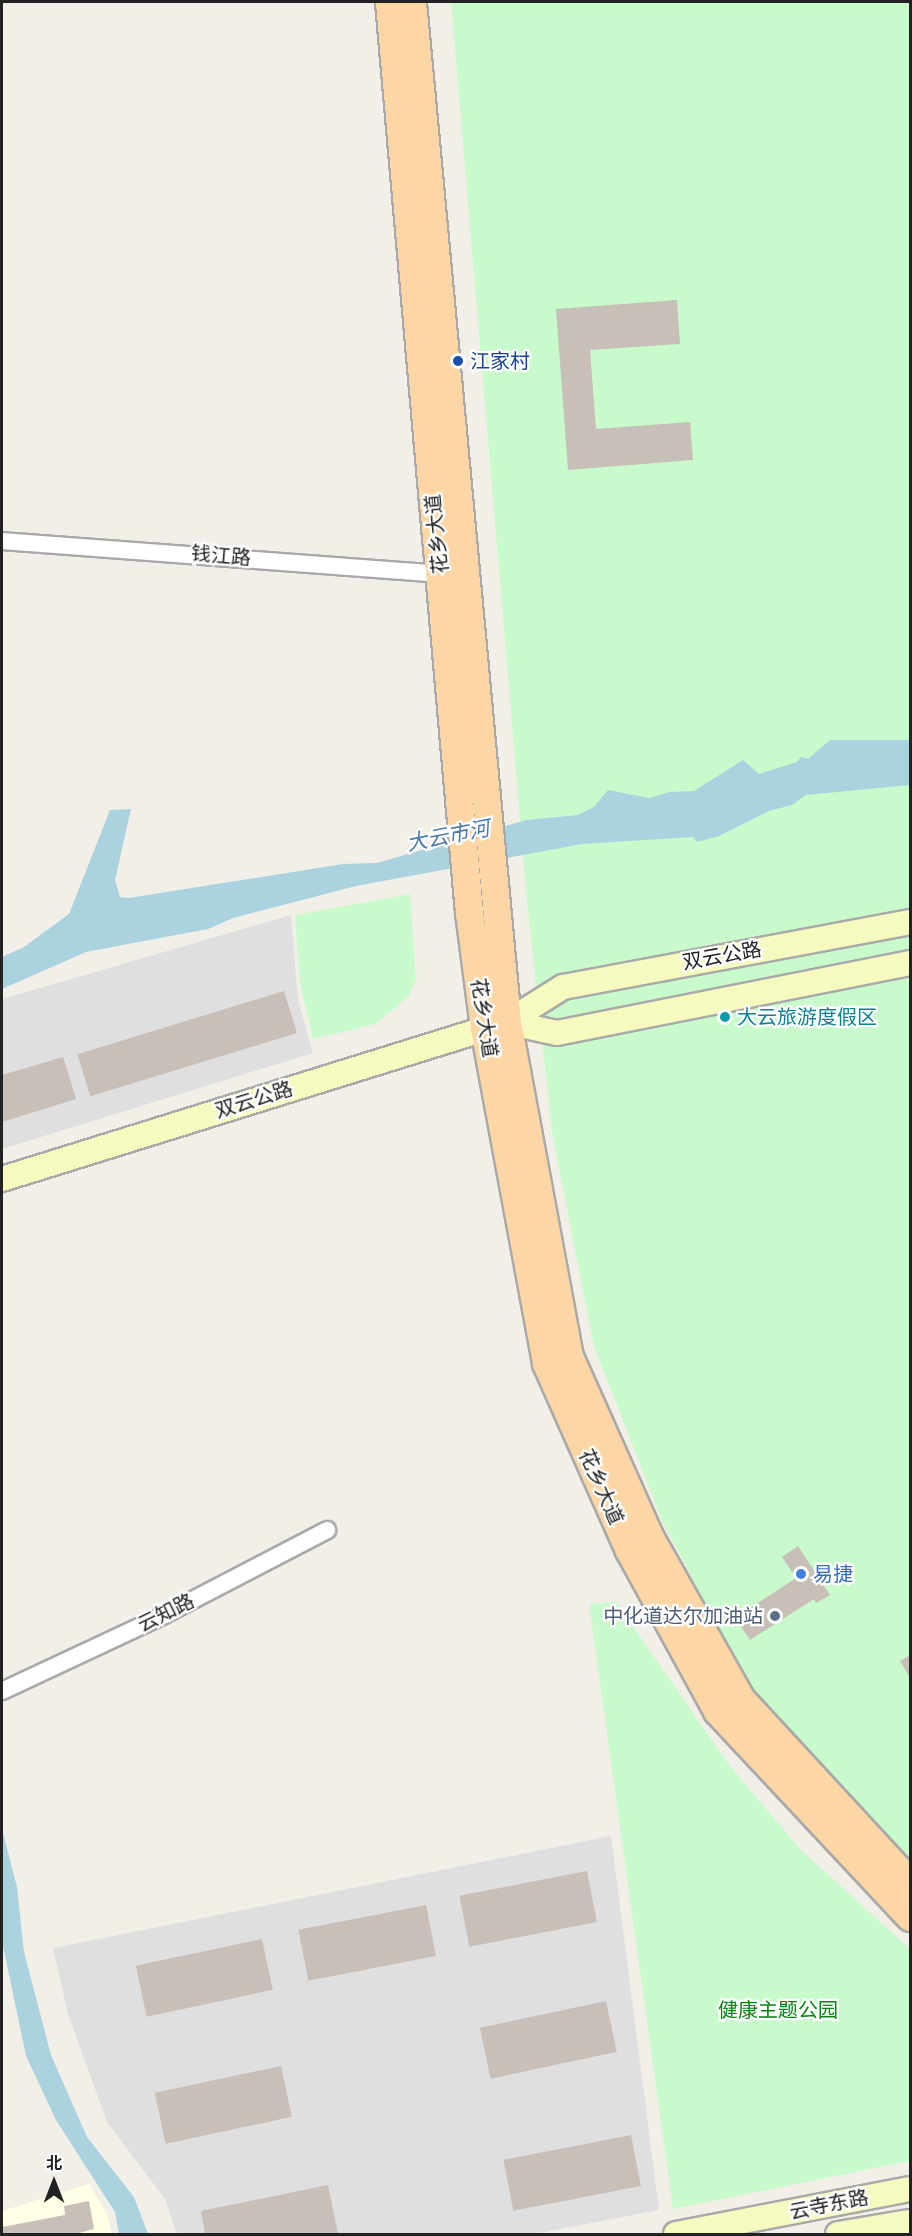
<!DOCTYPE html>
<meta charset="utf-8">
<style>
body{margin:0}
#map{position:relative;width:912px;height:2236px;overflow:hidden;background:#f2efe9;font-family:"DM Sans","Noto Sans SC",sans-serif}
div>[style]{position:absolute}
.residential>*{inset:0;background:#e0dfdf}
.education>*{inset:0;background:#ffffe5}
.park>*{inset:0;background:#c8facc}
.water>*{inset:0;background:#aad3df}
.building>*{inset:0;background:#c7bfb8;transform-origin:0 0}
.roads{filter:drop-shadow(2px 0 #a9a9a9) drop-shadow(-2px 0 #a9a9a9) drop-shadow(0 2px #a9a9a9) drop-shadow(0 -2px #a9a9a9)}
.street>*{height:16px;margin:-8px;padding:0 8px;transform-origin:8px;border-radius:8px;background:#fff}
.secondary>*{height:24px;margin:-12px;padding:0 12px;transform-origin:12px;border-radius:12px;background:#f7fabf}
.primary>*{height:27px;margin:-13.5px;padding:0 13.5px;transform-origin:13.5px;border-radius:13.5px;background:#fcd6a4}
.dots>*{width:16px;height:16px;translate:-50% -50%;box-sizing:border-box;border:3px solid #fff;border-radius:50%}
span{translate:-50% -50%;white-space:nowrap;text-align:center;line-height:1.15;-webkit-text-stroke:4.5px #fff;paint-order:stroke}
.transit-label{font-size:20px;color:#164399}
.left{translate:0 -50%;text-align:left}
.street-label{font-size:20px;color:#222}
.culture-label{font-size:20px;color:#0d838f}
.shop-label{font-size:20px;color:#366cbe}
.service-label{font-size:20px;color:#4e5e75}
.right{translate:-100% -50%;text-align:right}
.park-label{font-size:20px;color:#0c8416}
.water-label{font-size:21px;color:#4a7aab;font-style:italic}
.frame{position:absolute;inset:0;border:3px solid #222;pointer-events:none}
.north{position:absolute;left:24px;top:2152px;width:60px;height:60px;-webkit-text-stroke:4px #fff;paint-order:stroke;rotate:0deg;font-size:16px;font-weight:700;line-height:24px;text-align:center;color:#222}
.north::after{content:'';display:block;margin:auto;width:21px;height:27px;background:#222;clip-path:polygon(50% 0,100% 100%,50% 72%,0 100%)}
</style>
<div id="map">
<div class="residential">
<div style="clip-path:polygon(291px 915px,298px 1000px,313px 1053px,2px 1149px,2px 999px)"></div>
<div style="clip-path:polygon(611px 1836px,659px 2210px,534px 2234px,177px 2234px,165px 2199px,107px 2122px,68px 2014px,53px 1948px)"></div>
</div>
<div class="education">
<div style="clip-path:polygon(89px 2184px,107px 2214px,112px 2234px,2px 2234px,2px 2211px)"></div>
</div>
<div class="park">
<div style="clip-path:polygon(451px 2px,910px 2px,910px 1872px,798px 1745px,746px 1679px,663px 1523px,594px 1346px,552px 1132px,527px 902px)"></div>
<div style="clip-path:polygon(410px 894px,416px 980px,408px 997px,375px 1024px,313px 1039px,300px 983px,295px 915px)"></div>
<div style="clip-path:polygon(616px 1602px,727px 1762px,756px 1797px,800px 1849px,910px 1949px,910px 2161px,673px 2209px,589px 1604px)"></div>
</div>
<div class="water">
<div style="clip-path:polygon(830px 740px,910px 740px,910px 785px,806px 795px,792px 805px,769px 811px,719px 836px,697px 842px,693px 837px,582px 844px,356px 886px,233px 918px,208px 929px,86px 952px,2px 989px,2px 957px,24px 947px,69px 914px,110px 810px,131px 809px,115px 880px,120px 897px,129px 898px,343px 864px,377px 863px,526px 820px,578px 815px,594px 807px,608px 790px,649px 798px,670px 792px,694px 791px,743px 760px,759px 774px,797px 762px,801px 757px,808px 759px)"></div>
<div style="clip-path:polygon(2px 1829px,17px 1887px,24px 1952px,51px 2055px,87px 2137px,134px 2197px,148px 2234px,119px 2234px,115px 2212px,56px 2120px,26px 2056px,2px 1941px)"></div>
</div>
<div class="building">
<div style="clip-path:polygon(677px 300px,680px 344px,590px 350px,596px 429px,690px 422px,693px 460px,568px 470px,556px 309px)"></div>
<div style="left:284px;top:991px;width:44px;height:216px;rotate:73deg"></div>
<div style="clip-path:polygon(63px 1057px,76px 1099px,2px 1122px,2px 1075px)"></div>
<div style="clip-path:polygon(798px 1546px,830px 1595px,816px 1603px,814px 1599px,750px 1640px,735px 1618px,796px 1578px,782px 1557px)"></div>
<div style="clip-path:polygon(910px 1655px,910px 1678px,900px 1661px)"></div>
<div style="left:587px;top:1871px;width:52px;height:130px;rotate:79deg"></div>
<div style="left:426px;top:1905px;width:52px;height:130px;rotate:79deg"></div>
<div style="left:262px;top:1939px;width:52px;height:129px;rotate:78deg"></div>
<div style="left:606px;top:2001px;width:52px;height:129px;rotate:78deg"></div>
<div style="left:281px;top:2066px;width:52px;height:129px;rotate:78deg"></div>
<div style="left:631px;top:2135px;width:52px;height:130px;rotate:79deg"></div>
<div style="clip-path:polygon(328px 2185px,338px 2234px,205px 2234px,201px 2211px)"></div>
<div style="clip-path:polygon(89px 2201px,94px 2229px,75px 2234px,2px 2234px,2px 2227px,65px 2215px,64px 2206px)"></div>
</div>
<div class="roads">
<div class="street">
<div style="left:2px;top:541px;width:440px;rotate:4.3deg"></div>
<div style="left:2px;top:1691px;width:179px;rotate:-25.1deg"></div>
<div style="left:164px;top:1615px;width:184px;rotate:-27.5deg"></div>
</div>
<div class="secondary">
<div style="left:507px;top:1022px;width:51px;rotate:12.4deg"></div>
<div style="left:557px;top:1033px;width:360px;rotate:-11.2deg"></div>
<div style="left:2px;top:1179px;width:529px;rotate:-17.27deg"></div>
<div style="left:507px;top:1022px;width:66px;rotate:-32deg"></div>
<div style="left:563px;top:987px;width:353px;rotate:-10.6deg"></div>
<div style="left:676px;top:2234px;width:238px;rotate:-10.9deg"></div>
<div style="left:838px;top:2234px;width:73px;rotate:-9.5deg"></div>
</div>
<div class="primary">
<div style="left:389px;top:2px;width:914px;rotate:84.98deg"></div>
<div style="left:469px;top:912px;width:117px;rotate:82.6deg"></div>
<div style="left:484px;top:1028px;width:341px;rotate:79.5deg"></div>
<div style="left:546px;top:1363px;width:205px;rotate:66.1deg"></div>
<div style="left:629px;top:1550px;width:183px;rotate:61.3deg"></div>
<div style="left:717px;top:1711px;width:282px;rotate:46.9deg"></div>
<div style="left:412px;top:2px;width:1024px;rotate:84.68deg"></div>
<div style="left:507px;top:1022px;width:340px;rotate:79.5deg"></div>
<div style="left:569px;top:1356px;width:197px;rotate:66deg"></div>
<div style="left:649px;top:1536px;width:187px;rotate:60.6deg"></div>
<div style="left:741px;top:1699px;width:249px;rotate:47.3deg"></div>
</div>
</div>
<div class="dots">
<div style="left:458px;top:361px;background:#1a4fb4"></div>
<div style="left:725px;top:1017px;background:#0f9aa8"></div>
<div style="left:801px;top:1574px;background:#3f7fe0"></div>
<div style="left:775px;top:1616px;background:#5c6f8a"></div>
</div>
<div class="transit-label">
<span class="left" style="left:470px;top:361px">江家村</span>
</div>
<div class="street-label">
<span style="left:437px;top:534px;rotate:-96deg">花乡大道</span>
<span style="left:221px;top:556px;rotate:5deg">钱江路</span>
<span style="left:722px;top:956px;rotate:-10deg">双云公路</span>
<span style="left:484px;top:1018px;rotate:81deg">花乡大道</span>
<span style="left:254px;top:1100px;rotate:-17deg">双云公路</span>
<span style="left:601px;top:1487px;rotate:66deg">花乡大道</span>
<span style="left:166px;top:1613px;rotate:-26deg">云知路</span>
<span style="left:829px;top:2205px;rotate:-11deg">云寺东路</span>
</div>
<div class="culture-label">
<span class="left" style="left:737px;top:1017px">大云旅游度假区</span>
</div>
<div class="shop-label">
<span class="left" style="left:813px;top:1574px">易捷</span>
</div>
<div class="service-label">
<span class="right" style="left:763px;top:1616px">中化道达尔加油站</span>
</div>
<div class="park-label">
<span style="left:778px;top:2010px">健康主题公园</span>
</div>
<div class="water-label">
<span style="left:448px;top:836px;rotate:-11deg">大云市河</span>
</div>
<div class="frame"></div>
<div class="north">北</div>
</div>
